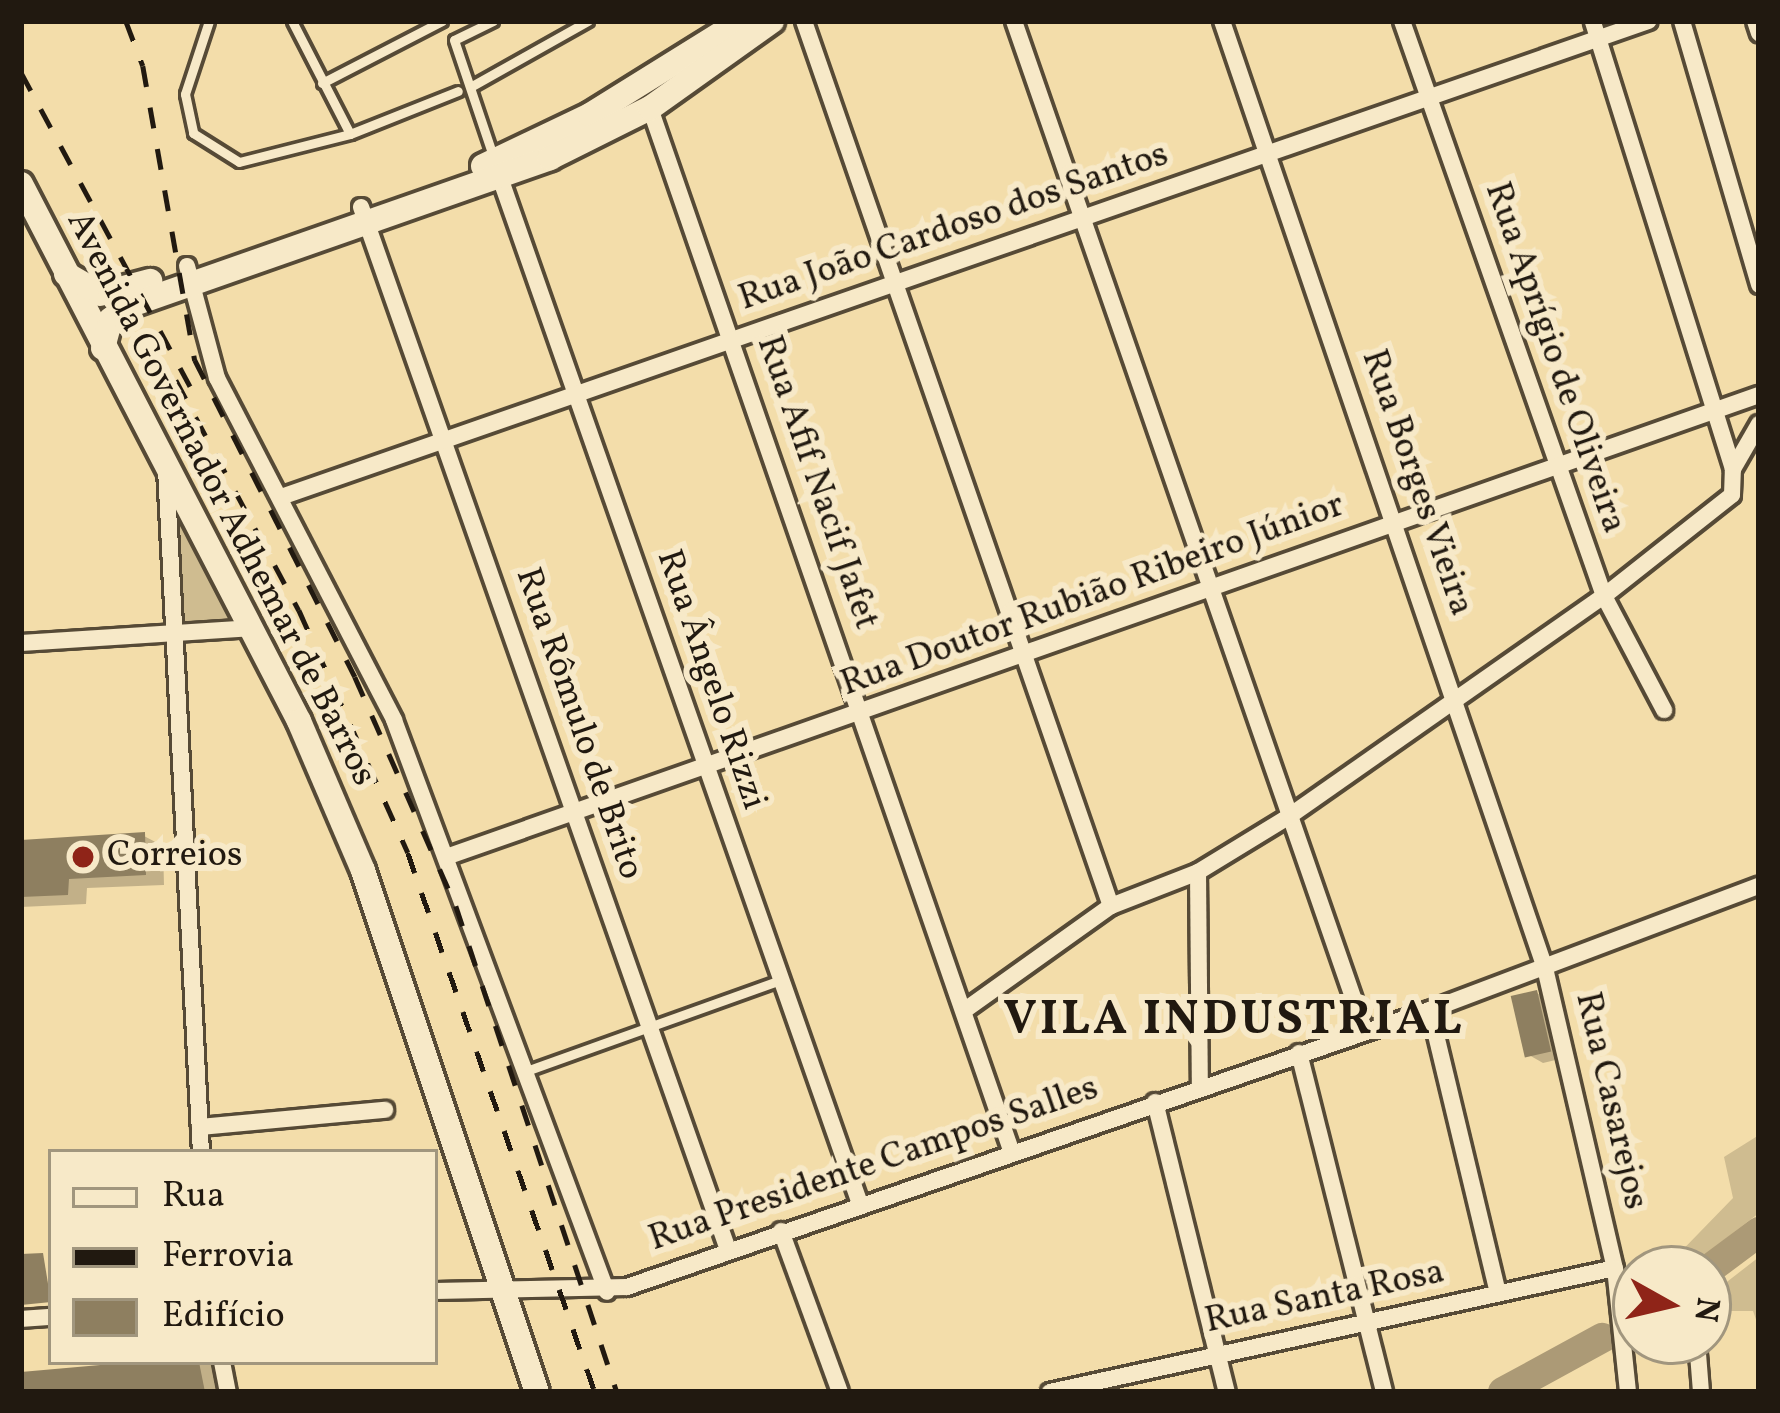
<!DOCTYPE html>
<meta charset="utf-8">
<style>
body{margin:0}
#map{position:relative;width:1780px;height:1413px;overflow:hidden;background:#f3ddaa;font-family:Vollkorn,serif}
div>[style]{position:absolute}
.green>*{inset:0;background:#cfbc90}
.shadow>*{inset:0;background:#0003}
.river>*{height:30px;margin:-15px;padding:0 15px;transform-origin:15px;border-radius:15px;background:#ac9a76}
.building>*{inset:0;background:#8e7f60;transform-origin:0 0}
.roads{filter:drop-shadow(3px 0 #564a36) drop-shadow(-3px 0 #564a36) drop-shadow(0 3px #564a36) drop-shadow(0 -3px #564a36)}
.lane>*{height:9px;margin:-4.5px;padding:0 4.5px;transform-origin:4.5px;border-radius:4.5px;background:#f7e9c8}
.street>*{height:16px;margin:-8px;padding:0 8px;transform-origin:8px;border-radius:8px;background:#f7e9c8}
.secondary>*{height:24px;margin:-12px;padding:0 12px;transform-origin:12px;border-radius:12px;background:#f7e9c8}
.rail>*{height:4.5px;margin-top:-2.25px;transform-origin:0;background:repeating-linear-gradient(90deg,#211910 0 21px,transparent 0 42px)}
.dots>*{width:33px;height:33px;translate:-50% -50%;box-sizing:border-box;border:6px solid #f7e9c8;border-radius:50%}
span{translate:-50% -50%;white-space:nowrap;text-align:center;line-height:1.15;-webkit-text-stroke:12px #f7e9c8;paint-order:stroke}
.street-label{font-size:36px;color:#211910}
.poi-label{font-size:36px;color:#211910}
.left{translate:0 -50%;text-align:left}
.district-label{font-size:48px;color:#211910;font-weight:700;letter-spacing:3px}
.frame{position:absolute;inset:0;border:24px solid #211910;pointer-events:none}
.legend{position:absolute;left:48px;top:1149px;width:390px;height:216px;box-sizing:border-box;background:#f7e9c8;border:3px solid #a1967e;margin:0;padding:15px 21px;list-style:none;font-size:36px;color:#211910}
.legend li{display:flex;align-items:center;gap:24px;height:60px}
.legend b{width:60px;border:3px solid #a1967e}
.north{position:absolute;left:1612px;top:1245px;width:120px;height:120px;box-sizing:border-box;background:#f7e9c8;border:3px solid #a1967e;border-radius:50%;rotate:98deg;font-size:33px;font-weight:700;line-height:48px;text-align:center;color:#211910}
.north::after{content:'';display:block;margin:auto;width:42px;height:54px;background:#8f2418;clip-path:polygon(50% 0,100% 100%,50% 72%,0 100%)}
</style>
<div id="map">
<div class="green">
<div style="clip-path:polygon(176px 512px,234px 619px,174px 622px)"></div>
<div style="clip-path:polygon(1759px 1135px,1759px 1213px,1686px 1269px,1664px 1269px,1733px 1198px,1724px 1157px)"></div>
<div style="clip-path:polygon(1759px 1257px,1759px 1328px,1753px 1311px,1714px 1311px,1710px 1295px)"></div>
</div>
<div class="shadow">
<div style="clip-path:polygon(144px 836px,163px 846px,164px 885px,87px 888px,86px 904px,21px 907px,21px 843px)"></div>
<div style="clip-path:polygon(1537px 993px,1550px 1001px,1564px 1058px,1543px 1063px,1529px 1055px)"></div>
<div style="clip-path:polygon(137px 1362px,215px 1362px,222px 1392px,21px 1392px,21px 1375px)"></div>
</div>
<div class="river">
<div style="left:1708px;top:1270px;width:64px;rotate:-36.7deg"></div>
<div style="left:1503px;top:1392px;width:113px;rotate:-28.6deg"></div>
</div>
<div class="building">
<div style="clip-path:polygon(145px 832px,146px 875px,69px 879px,68px 895px,21px 897px,21px 840px)"></div>
<div style="left:1537px;top:990px;width:63px;height:27px;rotate:77deg"></div>
<div style="clip-path:polygon(43px 1253px,51px 1302px,21px 1305px,21px 1254px)"></div>
<div style="clip-path:polygon(134px 1362px,199px 1362px,205px 1392px,21px 1392px,21px 1372px)"></div>
</div>
<div class="roads">
<div class="lane">
<div style="left:209px;top:21px;width:77px;rotate:108.2deg"></div>
<div style="left:185px;top:94px;width:40px;rotate:78deg"></div>
<div style="left:193px;top:133px;width:54px;rotate:32.2deg"></div>
<div style="left:239px;top:162px;width:114px;rotate:-14.2deg"></div>
<div style="left:350px;top:134px;width:116px;rotate:-21.7deg"></div>
<div style="left:292px;top:21px;width:127px;rotate:62.8deg"></div>
<div style="left:493px;top:21px;width:43px;rotate:154deg"></div>
<div style="left:454px;top:40px;width:126px;rotate:71.4deg"></div>
<div style="left:322px;top:83px;width:135px;rotate:-27.3deg"></div>
<div style="left:472px;top:86px;width:133px;rotate:-29.3deg"></div>
<div style="left:529px;top:1070px;width:267px;rotate:-19.7deg"></div>
</div>
<div class="street">
<div style="left:804px;top:21px;width:937px;rotate:70.87deg"></div>
<div style="left:1014px;top:21px;width:1070px;rotate:70.85deg"></div>
<div style="left:1222px;top:21px;width:1001px;rotate:71.17deg"></div>
<div style="left:1545px;top:968px;width:308px;rotate:76.9deg"></div>
<div style="left:1615px;top:1268px;width:125px;rotate:84deg"></div>
<div style="left:1402px;top:21px;width:609px;rotate:70.64deg"></div>
<div style="left:1604px;top:596px;width:129px;rotate:62.2deg"></div>
<div style="left:1682px;top:21px;width:275px;rotate:73.7deg"></div>
<div style="left:1755px;top:21px;width:13px;rotate:72deg"></div>
<div style="left:650px;top:108px;width:1106px;rotate:70.89deg"></div>
<div style="left:497px;top:169px;width:1097px;rotate:70.67deg"></div>
<div style="left:361px;top:207px;width:1106px;rotate:70.61deg"></div>
<div style="left:187px;top:266px;width:116px;rotate:75deg"></div>
<div style="left:217px;top:378px;width:385px;rotate:62.6deg"></div>
<div style="left:394px;top:720px;width:610px;rotate:69.58deg"></div>
<div style="left:166px;top:469px;width:684px;rotate:87.07deg"></div>
<div style="left:1733px;top:469px;width:52px;rotate:-60deg"></div>
<div style="left:281px;top:497px;width:1448px;rotate:-19.19deg"></div>
<div style="left:21px;top:643px;width:229px;rotate:-3.7deg"></div>
<div style="left:449px;top:856px;width:1389px;rotate:-19.39deg"></div>
<div style="left:1198px;top:872px;width:216px;rotate:89.5deg"></div>
<div style="left:965px;top:1010px;width:179px;rotate:-35.5deg"></div>
<div style="left:1111px;top:906px;width:93px;rotate:-21.3deg"></div>
<div style="left:1198px;top:872px;width:105px;rotate:-31.4deg"></div>
<div style="left:1288px;top:817px;width:386px;rotate:-35deg"></div>
<div style="left:1604px;top:596px;width:163px;rotate:-38.3deg"></div>
<div style="left:1732px;top:495px;width:26px;rotate:-88deg"></div>
<div style="left:1733px;top:469px;width:469px;rotate:-107.4deg"></div>
<div style="left:1430px;top:1010px;width:291px;rotate:76.5deg"></div>
<div style="left:1299px;top:1053px;width:349px;rotate:75.9deg"></div>
<div style="left:1155px;top:1102px;width:299px;rotate:76.1deg"></div>
<div style="left:200px;top:1127px;width:186px;rotate:-5.3deg"></div>
<div style="left:781px;top:1231px;width:171px;rotate:69.9deg"></div>
<div style="left:435px;top:1291px;width:192px;rotate:-1.2deg"></div>
<div style="left:627px;top:1287px;width:849px;rotate:-19.03deg"></div>
<div style="left:1430px;top:1010px;width:352px;rotate:-20.7deg"></div>
<div style="left:21px;top:1319px;width:30px;rotate:-4deg"></div>
<div style="left:1697px;top:1341px;width:51px;rotate:85.5deg"></div>
<div style="left:222px;top:1362px;width:31px;rotate:79deg"></div>
<div style="left:1050px;top:1392px;width:578px;rotate:-12.38deg"></div>
</div>
<div class="secondary">
<div style="left:483px;top:166px;width:119px;rotate:-25.5deg"></div>
<div style="left:590px;top:115px;width:178px;rotate:-31.9deg"></div>
<div style="left:21px;top:184px;width:605px;rotate:62.63deg"></div>
<div style="left:299px;top:721px;width:162px;rotate:66.8deg"></div>
<div style="left:363px;top:870px;width:550px;rotate:71.57deg"></div>
<div style="left:66px;top:274px;width:39px;rotate:30deg"></div>
<div style="left:100px;top:294px;width:52px;rotate:-14.6deg"></div>
<div style="left:103px;top:348px;width:30px;rotate:-75deg"></div>
<div style="left:111px;top:319px;width:27px;rotate:-33deg"></div>
<div style="left:134px;top:304px;width:441px;rotate:-19.3deg"></div>
<div style="left:550px;top:158px;width:112px;rotate:-26.6deg"></div>
<div style="left:650px;top:108px;width:150px;rotate:-35.5deg"></div>
</div>
</div>
<div class="rail">
<div style="left:126px;top:21px;width:48px;rotate:69.3deg"></div>
<div style="left:143px;top:66px;width:299px;rotate:80deg"></div>
<div style="left:195px;top:360px;width:355px;rotate:63.2deg"></div>
<div style="left:355px;top:677px;width:250px;rotate:66.2deg"></div>
<div style="left:456px;top:906px;width:512px;rotate:71.67deg"></div>
<div style="left:21px;top:72px;width:360px;rotate:61.7deg"></div>
<div style="left:176px;top:380px;width:261px;rotate:61.9deg"></div>
<div style="left:299px;top:610px;width:266px;rotate:65.8deg"></div>
<div style="left:408px;top:853px;width:571px;rotate:70.87deg"></div>
</div>
<div class="dots">
<div style="left:83px;top:857px;background:#8f2418"></div>
</div>
<div class="street-label">
<span style="left:954px;top:228px;rotate:-19deg">Rua João Cardoso dos Santos</span>
<span style="left:1554px;top:358px;rotate:71deg">Rua Aprígio de Oliveira</span>
<span style="left:816px;top:483px;rotate:71deg">Rua Afif Nacif Jafet</span>
<span style="left:1416px;top:483px;rotate:71deg">Rua Borges Vieira</span>
<span style="left:220px;top:499px;rotate:63deg">Avenida Governador Adhemar de Barros</span>
<span style="left:1093px;top:596px;rotate:-20deg">Rua Doutor Rubião Ribeiro Júnior</span>
<span style="left:710px;top:680px;rotate:71deg">Rua Ângelo Rizzi</span>
<span style="left:578px;top:724px;rotate:71deg">Rua Rômulo de Brito</span>
<span style="left:1610px;top:1101px;rotate:77deg">Rua Casarejos</span>
<span style="left:874px;top:1165px;rotate:-19deg">Rua Presidente Campos Salles</span>
<span style="left:1325px;top:1298px;rotate:-12deg">Rua Santa Rosa</span>
</div>
<div class="poi-label">
<span class="left" style="left:107px;top:857px">Correios</span>
</div>
<div class="district-label">
<span style="left:1234px;top:1021px">VILA INDUSTRIAL</span>
</div>
<div class="frame"></div>
<ul class="legend">
<li><b style="height:15px;background:#f7e9c8"></b>Rua</li>
<li><b style="height:15px;background:#211910"></b>Ferrovia</li>
<li><b style="height:33px;background:#8e7f60"></b>Edifício</li>
</ul>
<div class="north">N</div>
</div>
